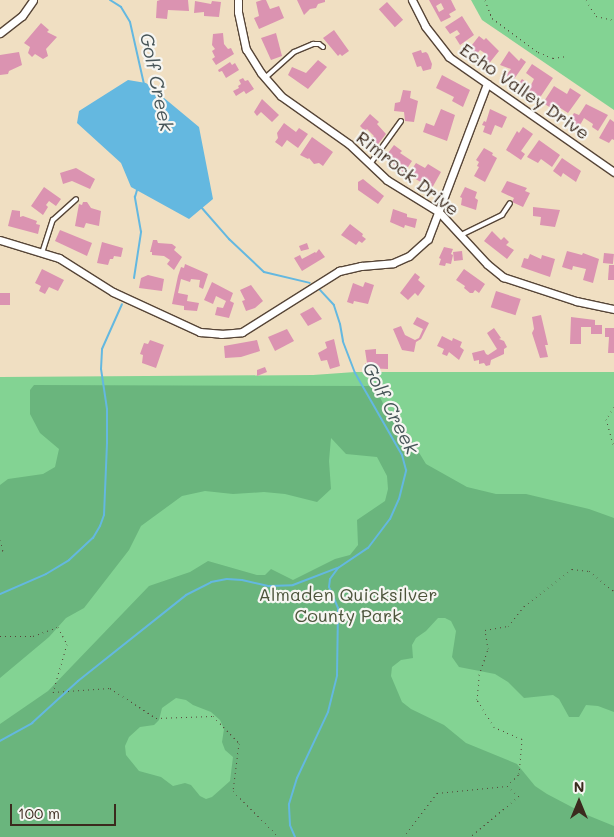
<!DOCTYPE html>
<style>
body{margin:0}
#map{position:relative;width:614px;height:837px;overflow:hidden;background:#f0dfc2;font-family:Mali,sans-serif}
div>[style]{position:absolute}
.green>*{inset:0;background:#83d393}
.forest>*{inset:0;background:#6ab57d}
.water>*{inset:0;background:#64b8e0}
.stream>*{height:2px;margin:-1px;padding:0 1px;transform-origin:1px;border-radius:1px;background:#64b8e0}
.building>*{inset:0;background:#db93b1;transform-origin:0 0}
.path>*{height:1px;margin-top:-0.5px;transform-origin:0;background:repeating-linear-gradient(90deg,#564537 0 1px,transparent 0 5px)}
.roads{filter:drop-shadow(1px 0 #564537) drop-shadow(-1px 0 #564537) drop-shadow(0 1px #564537) drop-shadow(0 -1px #564537)}
.service>*{height:4px;margin:-2px;padding:0 2px;transform-origin:2px;border-radius:2px;background:#fff}
.minor>*{height:7px;margin:-3.5px;padding:0 3.5px;transform-origin:3.5px;border-radius:3.5px;background:#fff}
span{translate:-50% -50%;white-space:nowrap;text-align:center;line-height:1.15;-webkit-text-stroke:4.5px #f6f6f2;paint-order:stroke}
.street-label{font-size:18px;color:#3b2a1e}
.park-label{font-size:18px;color:#4d543b}
.water-label{font-size:19px;color:#475558;font-style:italic}
.north{position:absolute;left:554px;top:777px;width:50px;height:50px;-webkit-text-stroke:4px #f6f6f2;paint-order:stroke;rotate:0deg;font-size:14px;font-weight:700;line-height:20px;text-align:center;color:#3b2a1e}
.north::after{content:'';display:block;margin:auto;width:18px;height:22px;background:#3b2a1e;clip-path:polygon(50% 0,100% 100%,50% 72%,0 100%)}
.scale{position:absolute;left:10px;top:804px;width:106px;height:22px;box-sizing:border-box;border:2px solid #3b2a1e;border-top:0;padding-left:6px;font-size:15px;line-height:18px;white-space:nowrap;color:#3b2a1e;-webkit-text-stroke:4px #f6f6f2;paint-order:stroke}
</style>
<div id="map">
<div class="green">
<div style="clip-path:polygon(471px 0,614px 0,614px 110px,482px 20px)"></div>
<div style="clip-path:polygon(355px 372px,614px 372px,614px 837px,0 837px,0 377px,313px 375px)"></div>
</div>
<div class="forest">
<div style="clip-path:polygon(evenodd,34px 385px,375px 386px,390px 419px,407px 433px,426px 464px,467px 487px,496px 494px,526px 494px,589px 509px,614px 518px,614px 712px,598px 706px,586px 705px,579px 717px,569px 717px,559px 699px,553px 695px,524px 698px,508px 682px,495px 674px,459px 667px,452px 657px,456px 631px,451px 621px,445px 618px,438px 618px,426px 631px,416px 638px,412px 645px,413px 658px,401px 660px,392px 667px,391px 676px,402px 702px,411px 709px,444px 725px,466px 743px,517px 764px,535px 786px,547px 794px,587px 815px,614px 826px,614px 837px,0 837px,0 724px,48px 691px,149px 586px,190px 572px,208px 561px,257px 575px,265px 575px,271px 569px,293px 580px,335px 559px,350px 555px,358px 545px,357px 520px,385px 501px,388px 489px,387px 476px,377px 457px,346px 454px,331px 438px,329px 461px,331px 489px,317px 502px,285px 494px,264px 492px,233px 494px,205px 491px,182px 496px,141px 526px,129px 550px,84px 608px,66px 618px,49px 637px,0 678px,0 485px,8px 479px,43px 474px,55px 467px,59px 449px,40px 433px,30px 414px,30px 390px,34px 385px,176px 698px,186px 700px,193px 705px,211px 712px,220px 720px,224px 729px,222px 742px,225px 750px,233px 757px,230px 781px,212px 797px,206px 799px,200px 796px,191px 785px,185px 783px,173px 786px,161px 777px,139px 771px,126px 755px,125px 746px,129px 737px,140px 727px,154px 725px,159px 720px,162px 708px,176px 698px)"></div>
</div>
<div class="water">
<div style="clip-path:polygon(128px 80px,146px 83px,199px 127px,213px 199px,189px 219px,131px 187px,121px 163px,77px 123px,79px 111px)"></div>
</div>
<div class="stream">
<div style="left:110px;top:0;width:13px;rotate:32deg"></div>
<div style="left:121px;top:7px;width:17px;rotate:59deg"></div>
<div style="left:130px;top:22px;width:64px;rotate:77.3deg"></div>
<div style="left:201px;top:207px;width:43px;rotate:48.8deg"></div>
<div style="left:229px;top:239px;width:48px;rotate:43.3deg"></div>
<div style="left:264px;top:272px;width:47px;rotate:13.4deg"></div>
<div style="left:134px;top:278px;width:47px;rotate:-81.3deg"></div>
<div style="left:141px;top:232px;width:36px;rotate:-100deg"></div>
<div style="left:135px;top:197px;width:7px;rotate:-74deg"></div>
<div style="left:0;top:594px;width:50px;rotate:-23.5deg"></div>
<div style="left:46px;top:574px;width:27px;rotate:-31deg"></div>
<div style="left:69px;top:560px;width:33px;rotate:-43deg"></div>
<div style="left:93px;top:538px;width:14px;rotate:-60deg"></div>
<div style="left:100px;top:526px;width:12px;rotate:-70deg"></div>
<div style="left:104px;top:515px;width:72px;rotate:-87.6deg"></div>
<div style="left:107px;top:443px;width:34px;rotate:-90deg"></div>
<div style="left:107px;top:409px;width:40px;rotate:-98.5deg"></div>
<div style="left:101px;top:369px;width:20px;rotate:-87deg"></div>
<div style="left:102px;top:349px;width:49px;rotate:-66deg"></div>
<div style="left:0;top:741px;width:37px;rotate:-29deg"></div>
<div style="left:32px;top:723px;width:62px;rotate:-42.4deg"></div>
<div style="left:78px;top:681px;width:138px;rotate:-38.5deg"></div>
<div style="left:186px;top:595px;width:28px;rotate:-27deg"></div>
<div style="left:211px;top:582px;width:16px;rotate:-11deg"></div>
<div style="left:227px;top:579px;width:15px;rotate:4deg"></div>
<div style="left:242px;top:580px;width:28px;rotate:13deg"></div>
<div style="left:269px;top:586px;width:24px;rotate:-2deg"></div>
<div style="left:293px;top:585px;width:47px;rotate:-21.1deg"></div>
<div style="left:295px;top:837px;width:13px;rotate:-113deg"></div>
<div style="left:290px;top:825px;width:21px;rotate:-93deg"></div>
<div style="left:289px;top:804px;width:27px;rotate:-73deg"></div>
<div style="left:297px;top:778px;width:73px;rotate:-64.8deg"></div>
<div style="left:328px;top:712px;width:38px;rotate:-76deg"></div>
<div style="left:337px;top:675px;width:67px;rotate:-89.1deg"></div>
<div style="left:338px;top:608px;width:23px;rotate:-113deg"></div>
<div style="left:329px;top:587px;width:8px;rotate:-83deg"></div>
<div style="left:330px;top:579px;width:14px;rotate:-54deg"></div>
<div style="left:338px;top:568px;width:36px;rotate:-34deg"></div>
<div style="left:368px;top:548px;width:36px;rotate:-53deg"></div>
<div style="left:390px;top:519px;width:22px;rotate:-66deg"></div>
<div style="left:399px;top:499px;width:30px;rotate:-76deg"></div>
<div style="left:406px;top:470px;width:16px;rotate:-105deg"></div>
<div style="left:402px;top:455px;width:95px;rotate:-119.8deg"></div>
<div style="left:355px;top:373px;width:34px;rotate:-111deg"></div>
<div style="left:343px;top:341px;width:17px;rotate:-100deg"></div>
<div style="left:340px;top:324px;width:20px;rotate:-108deg"></div>
<div style="left:334px;top:305px;width:22px;rotate:-133deg"></div>
</div>
<div class="building">
<div style="clip-path:polygon(160px 0,188px 0,189px 11px,168px 10px,167px 19px,156px 18px,157px 1px)"></div>
<div style="clip-path:polygon(262px 0,266px 0,270px 9px,279px 6px,284px 18px,259px 29px,254px 18px,259px 16px,256px 2px)"></div>
<div style="clip-path:polygon(297px 0,325px 0,325px 2px,318px 4px,316px 8px,310px 9px,304px 15px)"></div>
<div style="clip-path:polygon(evenodd,429px 0,451px 0,456px 10px,449px 14px,451px 17px,441px 22px,429px 0,441px 3px,444px 9px,439px 12px,436px 6px,441px 3px)"></div>
<div style="clip-path:polygon(195px 1px,211px 4px,212px 1px,221px 2px,219px 17px,204px 16px,204px 12px,194px 13px)"></div>
<div style="left:387px;top:2px;width:24px;height:11px;rotate:48deg"></div>
<div style="clip-path:polygon(462px 16px,474px 35px,460px 45px,455px 37px,460px 34px,457px 30px,450px 34px,445px 27px)"></div>
<div style="clip-path:polygon(41px 23px,49px 30px,47px 32px,57px 37px,46px 49px,48px 56px,43px 59px,35px 54px,32px 57px,28px 53px,30px 47px,24px 43px)"></div>
<div style="clip-path:polygon(334px 30px,349px 51px,342px 56px,340px 54px,338px 56px,323px 38px)"></div>
<div style="clip-path:polygon(223px 33px,224px 44px,228px 49px,231px 48px,234px 54px,216px 65px,212px 59px,215px 57px,212px 51px,215px 49px,212px 45px,213px 34px)"></div>
<div style="clip-path:polygon(276px 33px,282px 56px,271px 60px,261px 38px)"></div>
<div style="clip-path:polygon(479px 36px,484px 40px,486px 38px,499px 51px,487px 66px,481px 61px,486px 54px,480px 50px,476px 55px,468px 50px)"></div>
<div style="clip-path:polygon(421px 50px,422px 53px,426px 52px,428px 54px,432px 64px,431px 69px,423px 71px,421px 66px,417px 67px,412px 53px)"></div>
<div style="clip-path:polygon(509px 51px,519px 61px,521px 58px,526px 62px,512px 82px,505px 77px,511px 69px,500px 65px)"></div>
<div style="clip-path:polygon(19px 52px,22px 65px,9px 71px,8px 74px,0 75px,0 55px)"></div>
<div style="clip-path:polygon(318px 60px,327px 67px,308px 89px,288px 75px,292px 67px,306px 73px)"></div>
<div style="clip-path:polygon(230px 62px,232px 65px,235px 63px,239px 70px,226px 78px,222px 71px,219px 72px,218px 70px)"></div>
<div style="clip-path:polygon(532px 64px,553px 78px,539px 99px,517px 86px,522px 79px,531px 85px,534px 79px,526px 73px)"></div>
<div style="clip-path:polygon(442px 75px,470px 90px,463px 107px,452px 101px,454px 97px,436px 88px)"></div>
<div style="clip-path:polygon(243px 78px,245px 81px,248px 80px,254px 89px,246px 94px,244px 91px,236px 96px,233px 91px,239px 88px,238px 86px,241px 84px,239px 80px)"></div>
<div style="clip-path:polygon(554px 86px,567px 94px,570px 88px,581px 95px,568px 113px,554px 104px,551px 108px,543px 103px)"></div>
<div style="clip-path:polygon(403px 90px,411px 91px,410px 98px,418px 101px,414px 122px,405px 121px,404px 112px,394px 111px,395px 103px,400px 102px)"></div>
<div style="clip-path:polygon(262px 99px,279px 115px,272px 122px,261px 112px,257px 116px,254px 112px)"></div>
<div style="clip-path:polygon(586px 104px,608px 115px,598px 131px,592px 127px,593px 124px,584px 118px,579px 127px,569px 121px,574px 113px,579px 115px)"></div>
<div style="clip-path:polygon(441px 109px,455px 115px,447px 141px,423px 132px,426px 123px,434px 126px)"></div>
<div style="clip-path:polygon(490px 109px,507px 117px,502px 128px,495px 125px,491px 135px,483px 132px,485px 126px,482px 125px,484px 121px,486px 122px)"></div>
<div style="clip-path:polygon(370px 114px,379px 122px,377px 124px,386px 134px,375px 148px,368px 142px,374px 136px,367px 129px,365px 131px,360px 126px)"></div>
<div style="clip-path:polygon(610px 119px,614px 122px,614px 140px,612px 139px,609px 143px,599px 138px)"></div>
<div style="clip-path:polygon(284px 123px,296px 132px,299px 128px,308px 134px,298px 148px,287px 140px,282px 147px,275px 142px,278px 138px,277px 133px)"></div>
<div style="clip-path:polygon(523px 127px,533px 134px,521px 151px,525px 154px,521px 160px,506px 150px,517px 131px,519px 133px)"></div>
<div style="clip-path:polygon(312px 137px,333px 152px,323px 166px,319px 163px,314px 164px,309px 158px,308px 159px,300px 155px)"></div>
<div style="clip-path:polygon(539px 140px,560px 155px,552px 167px,541px 159px,538px 163px,527px 157px)"></div>
<div style="clip-path:polygon(394px 145px,402px 151px,400px 153px,412px 161px,404px 173px,385px 157px)"></div>
<div style="clip-path:polygon(484px 148px,493px 153px,492px 155px,497px 158px,485px 182px,474px 176px,479px 167px,477px 166px,479px 162px,476px 160px)"></div>
<div style="clip-path:polygon(562px 158px,581px 171px,576px 182px,563px 173px,561px 177px,553px 171px)"></div>
<div style="clip-path:polygon(416px 163px,425px 168px,428px 164px,441px 172px,432px 188px,408px 175px)"></div>
<div style="clip-path:polygon(76px 168px,95px 179px,90px 189px,72px 181px,63px 184px,60px 173px)"></div>
<div style="clip-path:polygon(363px 179px,384px 196px,378px 204px,358px 190px,358px 182px)"></div>
<div style="clip-path:polygon(507px 181px,527px 188px,525px 191px,530px 193px,523px 207px,512px 202px,514px 198px,501px 192px)"></div>
<div style="clip-path:polygon(44px 187px,61px 199px,56px 206px,49px 201px,46px 205px,48px 207px,43px 215px,31px 206px)"></div>
<div style="clip-path:polygon(465px 187px,477px 192px,475px 198px,478px 200px,476px 210px,461px 205px,462px 198px,460px 197px)"></div>
<div style="clip-path:polygon(83px 202px,87px 202px,91px 208px,101px 211px,99px 226px,86px 223px,84px 228px,75px 226px,79px 204px,82px 205px)"></div>
<div style="clip-path:polygon(533px 207px,560px 210px,555px 227px,540px 225px,541px 217px,533px 216px)"></div>
<div style="clip-path:polygon(393px 209px,407px 214px,407px 217px,417px 219px,415px 228px,405px 225px,404px 228px,390px 222px)"></div>
<div style="clip-path:polygon(12px 210px,20px 211px,20px 217px,23px 216px,37px 221px,36px 224px,40px 225px,38px 234px,8px 226px)"></div>
<div style="clip-path:polygon(350px 224px,363px 234px,362px 236px,366px 239px,362px 243px,359px 241px,356px 245px,341px 235px)"></div>
<div style="clip-path:polygon(60px 230px,92px 243px,87px 256px,55px 241px)"></div>
<div style="clip-path:polygon(492px 231px,501px 240px,504px 237px,509px 242px,506px 245px,514px 250px,507px 259px,484px 241px)"></div>
<div style="clip-path:polygon(153px 240px,157px 240px,158px 243px,172px 244px,176px 247px,174px 250px,182px 257px,174px 270px,167px 264px,170px 260px,164px 256px,152px 255px,152px 252px,150px 252px)"></div>
<div style="clip-path:polygon(102px 242px,123px 248px,121px 257px,114px 256px,113px 259px,110px 259px,108px 265px,97px 263px)"></div>
<div style="clip-path:polygon(307px 243px,309px 249px,301px 251px,299px 246px)"></div>
<div style="clip-path:polygon(444px 247px,453px 249px,451px 254px,453px 255px,451px 264px,446px 263px,445px 266px,439px 265px,441px 259px,439px 258px)"></div>
<div style="clip-path:polygon(319px 249px,325px 257px,302px 271px,294px 258px,300px 255px,302px 259px,315px 252px,316px 253px)"></div>
<div style="left:462px;top:251px;width:9px;height:9px;rotate:84deg"></div>
<div style="clip-path:polygon(567px 251px,582px 255px,583px 253px,599px 259px,593px 283px,583px 280px,586px 269px,573px 266px,572px 270px,562px 267px)"></div>
<div style="left:604px;top:253px;width:10px;height:10px;rotate:6deg"></div>
<div style="clip-path:polygon(530px 254px,541px 259px,542px 255px,555px 259px,550px 277px,521px 267px,524px 258px,528px 259px)"></div>
<div style="clip-path:polygon(185px 264px,208px 274px,203px 289px,199px 287px,200px 280px,191px 279px,190px 282px,181px 279px,178px 293px,188px 295px,187px 301px,199px 303px,197px 311px,184px 310px,184px 306px,172px 304px,178px 276px,181px 267px,184px 268px)"></div>
<div style="clip-path:polygon(609px 265px,614px 265px,614px 280px,608px 280px)"></div>
<div style="clip-path:polygon(42px 269px,64px 280px,58px 291px,49px 287px,45px 294px,39px 291px,41px 286px,35px 283px)"></div>
<div style="clip-path:polygon(464px 269px,485px 284px,479px 293px,475px 290px,473px 293px,470px 293px,464px 288px,465px 286px,456px 280px)"></div>
<div style="clip-path:polygon(415px 273px,420px 277px,418px 280px,425px 286px,418px 296px,415px 293px,408px 300px,400px 293px)"></div>
<div style="clip-path:polygon(148px 275px,164px 279px,162px 291px,139px 288px,141px 278px)"></div>
<div style="clip-path:polygon(212px 282px,233px 293px,230px 301px,234px 303px,229px 318px,215px 315px,217px 307px,223px 308px,226px 301px,216px 296px,213px 304px,204px 300px)"></div>
<div style="clip-path:polygon(365px 282px,374px 285px,368px 304px,354px 301px,353px 304px,347px 302px,353px 283px,363px 287px)"></div>
<div style="clip-path:polygon(251px 285px,263px 301px,255px 308px,246px 311px,242px 301px,245px 300px,240px 290px)"></div>
<div style="left:496px;top:291px;width:26px;height:17px;rotate:18deg"></div>
<div style="left:0;top:293px;width:10px;height:12px"></div>
<div style="clip-path:polygon(313px 307px,322px 319px,308px 326px,300px 314px)"></div>
<div style="clip-path:polygon(541px 315px,548px 345px,545px 345px,548px 357px,540px 358px,532px 333px,534px 329px,532px 317px)"></div>
<div style="clip-path:polygon(417px 317px,429px 323px,421px 339px,416px 342px,414px 352px,402px 350px,393px 329px,401px 326px,405px 335px,415px 340px,419px 338px,423px 329px,413px 324px)"></div>
<div style="clip-path:polygon(571px 317px,595px 320px,595px 325px,602px 325px,602px 334px,591px 334px,591px 327px,581px 327px,581px 344px,570px 344px)"></div>
<div style="clip-path:polygon(494px 328px,501px 338px,499px 339px,504px 341px,507px 347px,504px 349px,504px 354px,491px 360px,490px 365px,486px 366px,484px 363px,479px 364px,479px 360px,474px 361px,472px 353px,484px 350px,486px 354px,488px 355px,497px 349px,487px 333px)"></div>
<div style="clip-path:polygon(605px 328px,614px 328px,614px 353px,608px 353px,609px 337px,605px 337px)"></div>
<div style="clip-path:polygon(287px 329px,294px 341px,275px 351px,268px 337px)"></div>
<div style="clip-path:polygon(442px 336px,452px 341px,453px 338px,462px 342px,460px 347px,464px 350px,459px 360px,449px 352px,447px 356px,442px 354px,444px 349px,437px 346px)"></div>
<div style="clip-path:polygon(334px 339px,340px 366px,330px 369px,327px 360px,321px 361px,318px 353px,327px 348px,325px 342px)"></div>
<div style="clip-path:polygon(150px 340px,164px 345px,156px 368px,142px 363px,143px 355px,140px 354px,144px 343px,148px 344px)"></div>
<div style="clip-path:polygon(257px 340px,260px 351px,241px 357px,225px 358px,224px 346px)"></div>
<div style="clip-path:polygon(376px 349px,376px 354px,388px 354px,388px 369px,365px 368px,365px 363px,367px 363px,365px 350px)"></div>
<div style="clip-path:polygon(265px 367px,267px 372px,257px 376px,257px 370px)"></div>
</div>
<div class="path">
<div style="left:485px;top:0;width:19px;rotate:69deg"></div>
<div style="left:492px;top:18px;width:57px;rotate:36.5deg"></div>
<div style="left:538px;top:52px;width:16px;rotate:22deg"></div>
<div style="left:553px;top:58px;width:14px;rotate:-8deg"></div>
<div style="left:586px;top:0;width:19px;rotate:58deg"></div>
<div style="left:596px;top:16px;width:18px;rotate:13deg"></div>
<div style="left:614px;top:407px;width:14px;rotate:124deg"></div>
<div style="left:606px;top:419px;width:29px;rotate:74deg"></div>
<div style="left:0;top:540px;width:11px;rotate:75deg"></div>
<div style="left:3px;top:551px;width:4px;rotate:135deg"></div>
<div style="left:0;top:636px;width:33px"></div>
<div style="left:33px;top:636px;width:27px;rotate:-20deg"></div>
<div style="left:58px;top:627px;width:19px;rotate:62deg"></div>
<div style="left:67px;top:644px;width:50px;rotate:106.3deg"></div>
<div style="left:53px;top:692px;width:57px;rotate:-4deg"></div>
<div style="left:110px;top:688px;width:55px;rotate:33.1deg"></div>
<div style="left:156px;top:718px;width:57px;rotate:-2deg"></div>
<div style="left:213px;top:716px;width:37px;rotate:46deg"></div>
<div style="left:239px;top:743px;width:48px;rotate:97.1deg"></div>
<div style="left:233px;top:791px;width:65px;rotate:45deg"></div>
<div style="left:507px;top:786px;width:17px;rotate:-45deg"></div>
<div style="left:519px;top:774px;width:35px;rotate:-85deg"></div>
<div style="left:522px;top:739px;width:30px;rotate:-157deg"></div>
<div style="left:494px;top:727px;width:32px;rotate:-122deg"></div>
<div style="left:477px;top:700px;width:25px;rotate:-85deg"></div>
<div style="left:479px;top:675px;width:28px;rotate:-71deg"></div>
<div style="left:488px;top:649px;width:19px;rotate:-99deg"></div>
<div style="left:485px;top:630px;width:23px;rotate:-10deg"></div>
<div style="left:508px;top:626px;width:26px;rotate:-51deg"></div>
<div style="left:524px;top:606px;width:61px;rotate:-37.6deg"></div>
<div style="left:572px;top:569px;width:17px;rotate:7deg"></div>
<div style="left:589px;top:571px;width:32px;rotate:39deg"></div>
<div style="left:403px;top:837px;width:56px;rotate:-52.3deg"></div>
<div style="left:437px;top:793px;width:70px;rotate:-5.7deg"></div>
<div style="left:507px;top:786px;width:16px;rotate:40deg"></div>
<div style="left:519px;top:796px;width:64px;rotate:140.1deg"></div>
</div>
<div class="roads">
<div class="service">
<div style="left:265px;top:78px;width:39px;rotate:-42deg"></div>
<div style="left:294px;top:52px;width:21px;rotate:-23deg"></div>
<div style="left:313px;top:44px;width:6px"></div>
<div style="left:319px;top:44px;width:5px;rotate:37deg"></div>
<div style="left:370px;top:164px;width:53px;rotate:-54.2deg"></div>
<div style="left:461px;top:235px;width:46px;rotate:-26deg"></div>
<div style="left:502px;top:215px;width:14px;rotate:-56deg"></div>
<div style="left:42px;top:253px;width:35px;rotate:-72deg"></div>
<div style="left:53px;top:220px;width:31px;rotate:-42deg"></div>
</div>
<div class="minor">
<div style="left:238px;top:0;width:12px;rotate:90deg"></div>
<div style="left:238px;top:12px;width:38px;rotate:78deg"></div>
<div style="left:246px;top:49px;width:28px;rotate:58deg"></div>
<div style="left:261px;top:73px;width:30px;rotate:49deg"></div>
<div style="left:281px;top:96px;width:83px;rotate:35.2deg"></div>
<div style="left:349px;top:144px;width:52px;rotate:43.5deg"></div>
<div style="left:387px;top:180px;width:61px;rotate:31.6deg"></div>
<div style="left:439px;top:212px;width:71px;rotate:47.3deg"></div>
<div style="left:487px;top:264px;width:21px;rotate:39deg"></div>
<div style="left:503px;top:277px;width:77px;rotate:18.2deg"></div>
<div style="left:576px;top:301px;width:39px;rotate:12deg"></div>
<div style="left:412px;top:0;width:29px;rotate:63deg"></div>
<div style="left:425px;top:26px;width:39px;rotate:52deg"></div>
<div style="left:449px;top:57px;width:201px;rotate:34.9deg"></div>
<div style="left:0;top:33px;width:28px;rotate:-38deg"></div>
<div style="left:22px;top:16px;width:19px;rotate:-55deg"></div>
<div style="left:0;top:240px;width:62px;rotate:17deg"></div>
<div style="left:59px;top:258px;width:64px;rotate:32.2deg"></div>
<div style="left:113px;top:292px;width:96px;rotate:24.7deg"></div>
<div style="left:200px;top:332px;width:21px;rotate:5deg"></div>
<div style="left:221px;top:334px;width:21px;rotate:-5deg"></div>
<div style="left:242px;top:332px;width:115px;rotate:-32.2deg"></div>
<div style="left:339px;top:271px;width:23px;rotate:-13deg"></div>
<div style="left:361px;top:266px;width:32px;rotate:-5deg"></div>
<div style="left:393px;top:263px;width:17px;rotate:-24deg"></div>
<div style="left:409px;top:256px;width:25px;rotate:-42deg"></div>
<div style="left:428px;top:239px;width:166px;rotate:-69.2deg"></div>
</div>
</div>
<div class="street-label">
<span style="left:525px;top:91px;rotate:35deg">Echo Valley Drive</span>
<span style="left:408px;top:173px;rotate:38deg">Rimrock Drive</span>
</div>
<div class="park-label">
<span style="left:348px;top:605px">Almaden Quicksilver<br>County Park</span>
</div>
<div class="water-label">
<span style="left:157px;top:82px;rotate:78deg">Golf Creek</span>
<span style="left:391px;top:408px;rotate:63deg">Golf Creek</span>
</div>
<div class="north">N</div>
<div class="scale">100 m</div>
</div>
